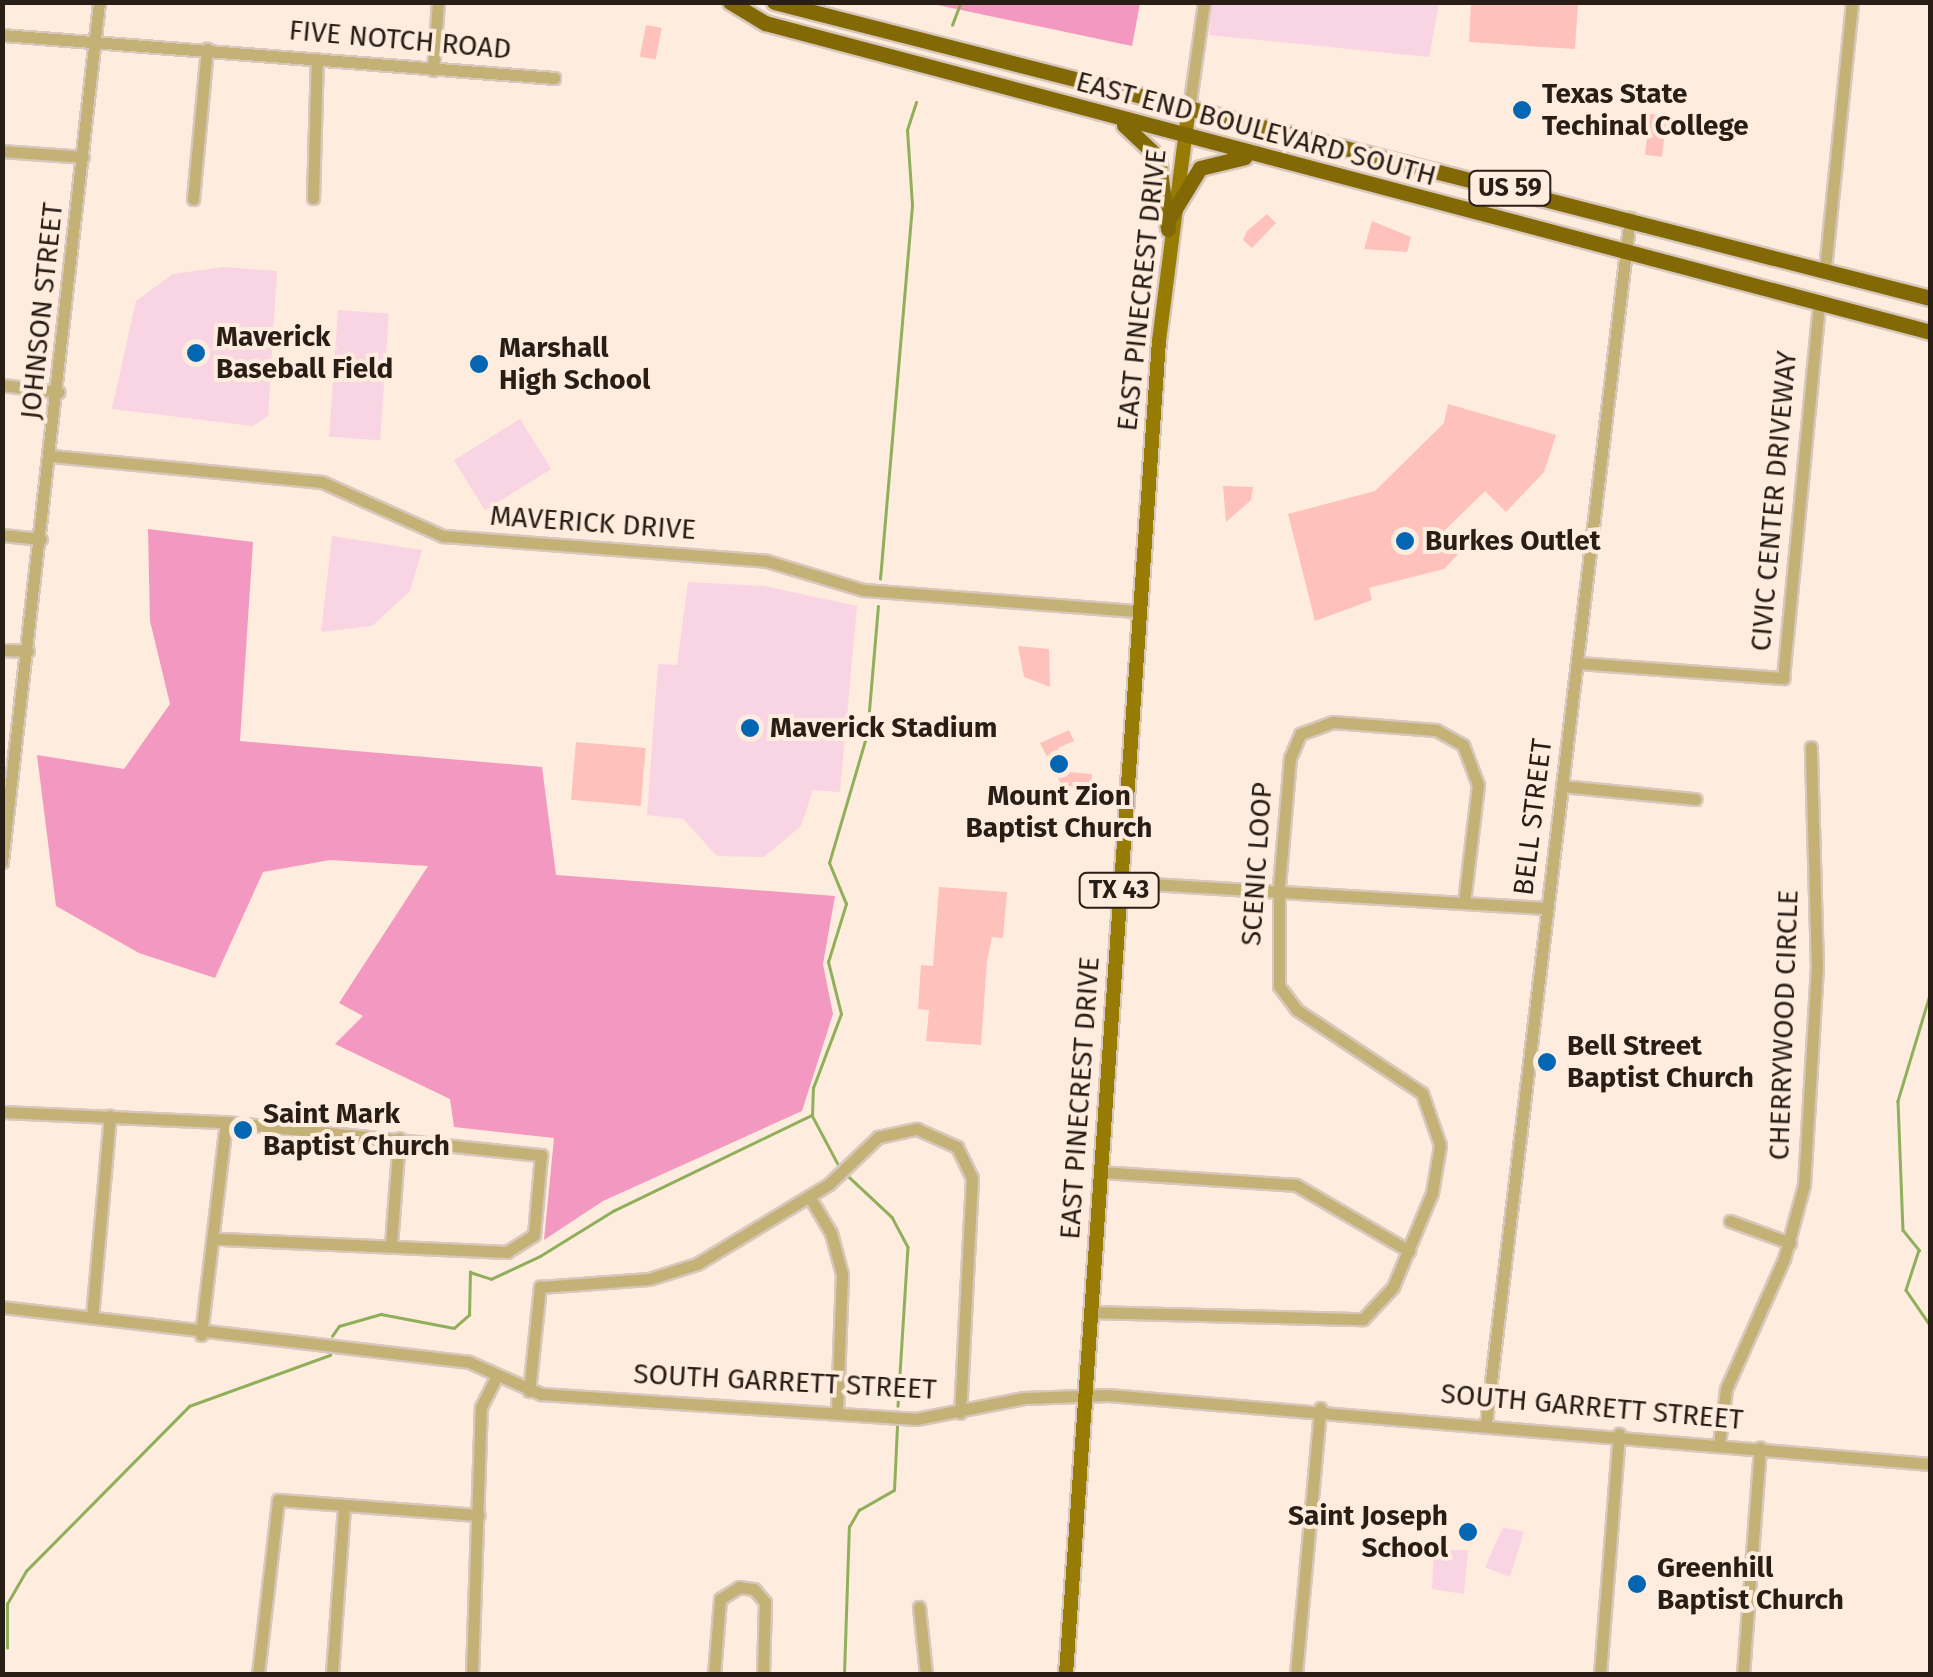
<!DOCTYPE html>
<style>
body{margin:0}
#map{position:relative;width:1933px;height:1677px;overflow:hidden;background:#feecdf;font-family:"Fira Sans",sans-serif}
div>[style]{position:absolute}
.green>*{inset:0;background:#f9d4e3;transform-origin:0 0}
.forest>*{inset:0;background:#f298c1}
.stream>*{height:2.5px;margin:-1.25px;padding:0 1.25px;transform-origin:1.25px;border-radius:1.25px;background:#90af5a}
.building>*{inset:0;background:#fec1bb;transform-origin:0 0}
.roads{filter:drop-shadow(2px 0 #d8c7bb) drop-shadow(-2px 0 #d8c7bb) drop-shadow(0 2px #d8c7bb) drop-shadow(0 -2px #d8c7bb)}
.minor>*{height:11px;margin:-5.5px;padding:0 5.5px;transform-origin:5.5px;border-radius:5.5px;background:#c4b176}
.major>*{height:14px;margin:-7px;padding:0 7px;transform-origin:7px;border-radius:7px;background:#987b02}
.highway>*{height:15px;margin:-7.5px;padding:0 7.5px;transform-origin:7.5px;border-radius:7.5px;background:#826905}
.dots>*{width:28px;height:28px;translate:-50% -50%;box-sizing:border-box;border:5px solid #feecdf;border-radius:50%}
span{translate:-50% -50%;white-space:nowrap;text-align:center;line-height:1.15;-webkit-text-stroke:8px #feecdf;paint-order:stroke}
.shield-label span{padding:2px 8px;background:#feecdf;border:2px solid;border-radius:8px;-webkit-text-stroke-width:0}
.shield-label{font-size:25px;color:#291e16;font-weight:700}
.street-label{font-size:28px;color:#291e16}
.poi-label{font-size:28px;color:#291e16;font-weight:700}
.left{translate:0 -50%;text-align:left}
.right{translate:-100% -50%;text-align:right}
.frame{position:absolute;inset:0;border:5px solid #291e16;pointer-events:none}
</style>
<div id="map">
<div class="green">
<div style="clip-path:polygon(1212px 3px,1212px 2px,1439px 3px,1429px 57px,1209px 35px)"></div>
<div style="clip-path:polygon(224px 267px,277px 271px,268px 416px,253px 426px,112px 409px,136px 301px,173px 274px)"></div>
<div style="left:338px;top:310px;width:51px;height:127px;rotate:4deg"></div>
<div style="left:520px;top:419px;width:59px;height:78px;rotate:58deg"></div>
<div style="clip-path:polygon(332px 536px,422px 550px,410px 591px,372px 626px,321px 632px)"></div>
<div style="clip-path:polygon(688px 582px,764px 586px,857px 606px,840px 792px,813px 790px,801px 826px,764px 857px,717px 856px,683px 819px,647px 815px,658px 664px,677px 665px)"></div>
<div style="clip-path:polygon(1503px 1527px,1524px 1532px,1510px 1577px,1485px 1567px)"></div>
<div style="clip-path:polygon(1434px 1550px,1468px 1550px,1464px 1594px,1432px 1589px)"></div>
</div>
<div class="forest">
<div style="clip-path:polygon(928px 3px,1140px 3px,1132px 46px)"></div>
<div style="clip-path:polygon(148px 529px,253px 542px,240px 741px,542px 767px,556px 875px,835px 896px,823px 964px,833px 1014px,802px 1111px,603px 1201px,544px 1240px,554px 1138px,454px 1127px,450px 1099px,335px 1044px,363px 1016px,339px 1003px,428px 866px,330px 860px,263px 872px,215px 978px,139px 953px,56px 906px,37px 755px,124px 769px,170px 704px,150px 621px)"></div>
</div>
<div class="stream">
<div style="left:952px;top:25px;width:25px;rotate:-69deg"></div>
<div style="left:880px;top:579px;width:375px;rotate:-85.1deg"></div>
<div style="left:912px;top:205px;width:75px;rotate:-93.8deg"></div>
<div style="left:907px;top:130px;width:29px;rotate:-72deg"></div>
<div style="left:1930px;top:995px;width:111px;rotate:106.8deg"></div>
<div style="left:1898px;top:1101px;width:129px;rotate:87.8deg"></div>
<div style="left:1903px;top:1230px;width:26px;rotate:51deg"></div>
<div style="left:1919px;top:1250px;width:42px;rotate:108deg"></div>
<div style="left:1906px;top:1290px;width:42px;rotate:55.6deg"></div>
<div style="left:813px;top:1117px;width:53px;rotate:62deg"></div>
<div style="left:847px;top:1175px;width:62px;rotate:43deg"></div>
<div style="left:892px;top:1217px;width:34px;rotate:62deg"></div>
<div style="left:908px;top:1247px;width:159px;rotate:93.6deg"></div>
<div style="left:332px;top:1336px;width:12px;rotate:-55deg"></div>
<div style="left:339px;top:1326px;width:44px;rotate:-15.9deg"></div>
<div style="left:381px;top:1314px;width:74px;rotate:10.9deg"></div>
<div style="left:454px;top:1328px;width:20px;rotate:-41deg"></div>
<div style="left:469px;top:1315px;width:43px;rotate:-88.7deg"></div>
<div style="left:470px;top:1272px;width:22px;rotate:18deg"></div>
<div style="left:491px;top:1279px;width:54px;rotate:-25.1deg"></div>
<div style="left:540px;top:1256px;width:86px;rotate:-31.7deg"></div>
<div style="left:613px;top:1211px;width:221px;rotate:-25.8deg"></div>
<div style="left:812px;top:1115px;width:27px;rotate:-88deg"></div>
<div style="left:813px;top:1088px;width:79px;rotate:-69.3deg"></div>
<div style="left:841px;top:1014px;width:54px;rotate:-104deg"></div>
<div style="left:828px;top:962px;width:61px;rotate:-72.8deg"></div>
<div style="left:846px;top:904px;width:44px;rotate:-112.5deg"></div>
<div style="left:829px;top:863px;width:134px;rotate:-73.6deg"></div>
<div style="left:867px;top:734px;width:128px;rotate:-85.1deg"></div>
<div style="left:7px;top:1648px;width:44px;rotate:-90deg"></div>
<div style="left:7px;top:1604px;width:38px;rotate:-60deg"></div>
<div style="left:26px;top:1571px;width:232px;rotate:-45.3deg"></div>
<div style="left:189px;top:1406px;width:150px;rotate:-19.9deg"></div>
<div style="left:844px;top:1674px;width:147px;rotate:-88.1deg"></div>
<div style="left:849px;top:1527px;width:20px;rotate:-60deg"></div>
<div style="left:859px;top:1510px;width:40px;rotate:-29.7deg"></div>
<div style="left:894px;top:1490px;width:63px;rotate:-87.3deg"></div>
</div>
<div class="building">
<div style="clip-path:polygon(1471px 2px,1578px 2px,1575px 49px,1469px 42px)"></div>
<div style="left:646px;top:25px;width:16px;height:32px;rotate:11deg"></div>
<div style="left:1650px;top:114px;width:17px;height:41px;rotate:7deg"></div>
<div style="clip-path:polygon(1267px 214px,1276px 223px,1252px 248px,1243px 240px,1247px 231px)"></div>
<div style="clip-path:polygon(1372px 221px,1411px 237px,1407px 252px,1364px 249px)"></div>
<div style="clip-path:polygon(1448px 404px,1556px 435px,1544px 472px,1506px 512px,1485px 491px,1444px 531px,1462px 550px,1444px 569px,1369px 588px,1372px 600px,1315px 621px,1288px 514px,1375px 491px,1444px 423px)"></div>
<div style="clip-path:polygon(1223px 486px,1253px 487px,1251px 500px,1226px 522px)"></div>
<div style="clip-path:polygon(1018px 646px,1049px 649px,1050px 687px,1024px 677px)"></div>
<div style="clip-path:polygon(1069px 730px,1074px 741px,1058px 748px,1068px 772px,1092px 774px,1091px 789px,1063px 788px,1040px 743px)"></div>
<div style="left:576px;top:742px;width:70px;height:58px;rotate:5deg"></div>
<div style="clip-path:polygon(939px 887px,1007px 892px,1003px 938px,992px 937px,987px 961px,981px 1045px,926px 1041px,929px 1010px,918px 1009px,921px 965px,933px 966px)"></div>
</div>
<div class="roads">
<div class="minor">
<div style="left:2px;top:35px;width:554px;rotate:4.45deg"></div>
<div style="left:433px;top:70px;width:68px;rotate:-85.8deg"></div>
<div style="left:1189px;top:108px;width:107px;rotate:-81.9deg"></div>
<div style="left:2px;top:151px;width:81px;rotate:4.2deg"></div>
<div style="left:313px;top:198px;width:139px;rotate:-88.4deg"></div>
<div style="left:193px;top:199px;width:151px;rotate:-84.7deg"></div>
<div style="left:1825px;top:269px;width:268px;rotate:-84.2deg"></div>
<div style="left:2px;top:385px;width:57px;rotate:7deg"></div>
<div style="left:52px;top:456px;width:271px;rotate:5.5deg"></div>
<div style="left:322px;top:482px;width:133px;rotate:24.1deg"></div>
<div style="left:443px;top:536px;width:325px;rotate:4.4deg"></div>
<div style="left:767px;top:561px;width:100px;rotate:16.8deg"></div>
<div style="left:863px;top:590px;width:277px;rotate:4.4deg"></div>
<div style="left:2px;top:535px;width:39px;rotate:6deg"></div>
<div style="left:2px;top:650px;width:26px;rotate:2deg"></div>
<div style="left:1577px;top:663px;width:207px;rotate:4.2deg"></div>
<div style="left:1783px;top:678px;width:378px;rotate:-84.5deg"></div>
<div style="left:1562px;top:786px;width:134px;rotate:5.6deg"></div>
<div style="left:2px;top:862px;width:865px;rotate:-83.56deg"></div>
<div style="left:1120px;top:882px;width:428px;rotate:3.5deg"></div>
<div style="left:2px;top:1112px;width:224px;rotate:2.6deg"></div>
<div style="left:226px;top:1122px;width:317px;rotate:6deg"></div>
<div style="left:541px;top:1155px;width:80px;rotate:95deg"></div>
<div style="left:534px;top:1235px;width:32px;rotate:148deg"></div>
<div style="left:507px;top:1252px;width:291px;rotate:-177.4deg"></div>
<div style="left:1100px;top:1172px;width:196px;rotate:3.8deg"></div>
<div style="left:1296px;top:1185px;width:131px;rotate:30.3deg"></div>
<div style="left:809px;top:1196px;width:43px;rotate:59.3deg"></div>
<div style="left:831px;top:1233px;width:42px;rotate:75deg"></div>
<div style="left:842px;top:1274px;width:139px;rotate:92.1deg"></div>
<div style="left:1730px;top:1221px;width:64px;rotate:20.1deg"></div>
<div style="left:391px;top:1245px;width:107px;rotate:-85.7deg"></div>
<div style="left:2px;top:1307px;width:470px;rotate:6.7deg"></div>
<div style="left:469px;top:1362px;width:79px;rotate:24deg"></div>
<div style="left:541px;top:1394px;width:376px;rotate:3.8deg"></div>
<div style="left:916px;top:1419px;width:110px;rotate:-11deg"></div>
<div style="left:1024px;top:1398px;width:84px;rotate:-2deg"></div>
<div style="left:1108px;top:1395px;width:825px;rotate:4.8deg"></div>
<div style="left:1090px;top:1312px;width:273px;rotate:1.5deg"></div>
<div style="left:1363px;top:1319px;width:44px;rotate:-46.8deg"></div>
<div style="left:1393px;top:1287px;width:102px;rotate:-67.5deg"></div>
<div style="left:1432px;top:1193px;width:49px;rotate:-80.5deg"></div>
<div style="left:1440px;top:1145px;width:55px;rotate:-109.1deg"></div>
<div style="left:1422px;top:1093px;width:150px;rotate:-146.4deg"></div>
<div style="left:1297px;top:1010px;width:30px;rotate:-127deg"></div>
<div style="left:1279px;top:986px;width:100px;rotate:-90deg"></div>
<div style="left:1279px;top:886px;width:128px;rotate:-85.1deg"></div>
<div style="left:1290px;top:758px;width:26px;rotate:-67deg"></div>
<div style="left:1300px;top:734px;width:35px;rotate:-20deg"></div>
<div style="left:1333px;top:722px;width:103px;rotate:4.4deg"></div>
<div style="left:1436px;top:730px;width:31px;rotate:29deg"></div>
<div style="left:1463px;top:745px;width:43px;rotate:69.4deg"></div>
<div style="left:1478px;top:785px;width:118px;rotate:96.8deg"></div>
<div style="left:92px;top:1317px;width:202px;rotate:-84.9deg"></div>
<div style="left:201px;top:1335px;width:214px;rotate:-83.3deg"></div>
<div style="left:529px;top:1391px;width:105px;rotate:-84deg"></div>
<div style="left:540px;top:1287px;width:109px;rotate:-4.2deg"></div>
<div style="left:649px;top:1279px;width:50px;rotate:-17.4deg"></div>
<div style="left:697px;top:1264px;width:154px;rotate:-31.2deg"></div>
<div style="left:829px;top:1184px;width:68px;rotate:-43.8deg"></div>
<div style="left:878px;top:1137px;width:40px;rotate:-12deg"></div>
<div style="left:917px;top:1129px;width:44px;rotate:24.2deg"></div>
<div style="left:957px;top:1147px;width:34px;rotate:64deg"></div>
<div style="left:972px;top:1178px;width:235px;rotate:92.9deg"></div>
<div style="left:1486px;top:1423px;width:1214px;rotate:-83.19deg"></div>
<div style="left:1719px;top:1444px;width:55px;rotate:-82.7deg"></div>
<div style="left:1726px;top:1389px;width:142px;rotate:-66deg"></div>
<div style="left:1784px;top:1259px;width:77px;rotate:-74.9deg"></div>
<div style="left:1804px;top:1185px;width:217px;rotate:-86.6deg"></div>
<div style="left:1817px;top:968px;width:221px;rotate:-91.6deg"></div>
<div style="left:919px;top:1607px;width:67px;rotate:84deg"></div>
<div style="left:258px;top:1674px;width:175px;rotate:-83.4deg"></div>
<div style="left:278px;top:1500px;width:201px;rotate:4.3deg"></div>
<div style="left:332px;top:1674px;width:168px;rotate:-85.9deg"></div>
<div style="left:472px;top:1674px;width:267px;rotate:-88.1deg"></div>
<div style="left:481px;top:1407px;width:35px;rotate:-63deg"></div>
<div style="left:714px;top:1674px;width:75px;rotate:-85.4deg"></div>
<div style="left:720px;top:1599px;width:22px;rotate:-32deg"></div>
<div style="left:739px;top:1587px;width:15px;rotate:8deg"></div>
<div style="left:754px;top:1589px;width:17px;rotate:50deg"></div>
<div style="left:765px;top:1602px;width:72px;rotate:91.6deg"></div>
<div style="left:1296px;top:1674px;width:267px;rotate:-84.8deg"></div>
<div style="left:1600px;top:1674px;width:241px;rotate:-85.5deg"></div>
<div style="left:1743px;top:1674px;width:227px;rotate:-85.7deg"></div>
</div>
<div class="major">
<div style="left:1066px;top:1674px;width:1336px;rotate:-86.01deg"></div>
<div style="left:1159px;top:341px;width:235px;rotate:-82.7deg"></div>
</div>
<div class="highway">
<div style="left:730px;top:2px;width:41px;rotate:31deg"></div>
<div style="left:765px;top:23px;width:1205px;rotate:14.85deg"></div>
<div style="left:774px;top:2px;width:1193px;rotate:14.36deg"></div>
<div style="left:1124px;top:125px;width:47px;rotate:43.3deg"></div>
<div style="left:1158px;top:157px;width:73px;rotate:82.1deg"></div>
<div style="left:1170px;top:217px;width:57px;rotate:-58.5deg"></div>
<div style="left:1200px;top:168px;width:46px;rotate:-13.7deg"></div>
</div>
</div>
<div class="dots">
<div style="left:1522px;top:110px;background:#0266b3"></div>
<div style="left:196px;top:353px;background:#0266b3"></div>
<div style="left:479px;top:364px;background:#0266b3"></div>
<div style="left:1405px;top:541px;background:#0266b3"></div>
<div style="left:750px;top:728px;background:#0266b3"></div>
<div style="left:1059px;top:764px;background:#0266b3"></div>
<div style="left:1547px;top:1062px;background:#0266b3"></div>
<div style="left:243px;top:1130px;background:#0266b3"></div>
<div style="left:1468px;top:1532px;background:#0266b3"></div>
<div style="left:1637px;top:1584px;background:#0266b3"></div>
</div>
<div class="shield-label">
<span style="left:1510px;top:188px">US 59</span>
<span style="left:1119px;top:890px">TX 43</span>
</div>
<div class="street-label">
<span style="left:400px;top:40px;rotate:5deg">FIVE NOTCH ROAD</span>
<span style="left:1256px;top:129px;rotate:15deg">EAST END BOULEVARD SOUTH</span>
<span style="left:1142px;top:290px;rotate:-84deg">EAST PINECREST DRIVE</span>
<span style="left:42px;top:311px;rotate:-84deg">JOHNSON STREET</span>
<span style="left:1774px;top:501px;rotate:-85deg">CIVIC CENTER DRIVEWAY</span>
<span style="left:593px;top:523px;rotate:4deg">MAVERICK DRIVE</span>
<span style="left:1533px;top:817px;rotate:-83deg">BELL STREET</span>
<span style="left:1257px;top:864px;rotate:-86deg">SCENIC LOOP</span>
<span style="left:1784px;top:1025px;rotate:-88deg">CHERRYWOOD CIRCLE</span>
<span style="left:1080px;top:1098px;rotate:-86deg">EAST PINECREST DRIVE</span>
<span style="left:785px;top:1382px;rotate:3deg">SOUTH GARRETT STREET</span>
<span style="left:1592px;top:1407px;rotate:5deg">SOUTH GARRETT STREET</span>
</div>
<div class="poi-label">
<span class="left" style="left:1542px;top:110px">Texas State<br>Techinal College</span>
<span class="left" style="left:216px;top:353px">Maverick<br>Baseball Field</span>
<span class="left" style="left:499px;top:364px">Marshall<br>High School</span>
<span class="left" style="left:1425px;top:541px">Burkes Outlet</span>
<span class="left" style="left:770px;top:728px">Maverick Stadium</span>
<span style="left:1059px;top:812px">Mount Zion<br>Baptist Church</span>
<span class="left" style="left:1567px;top:1062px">Bell Street<br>Baptist Church</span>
<span class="left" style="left:263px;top:1130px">Saint Mark<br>Baptist Church</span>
<span class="right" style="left:1448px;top:1532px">Saint Joseph<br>School</span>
<span class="left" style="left:1657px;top:1584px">Greenhill<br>Baptist Church</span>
</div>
<div class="frame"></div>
</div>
